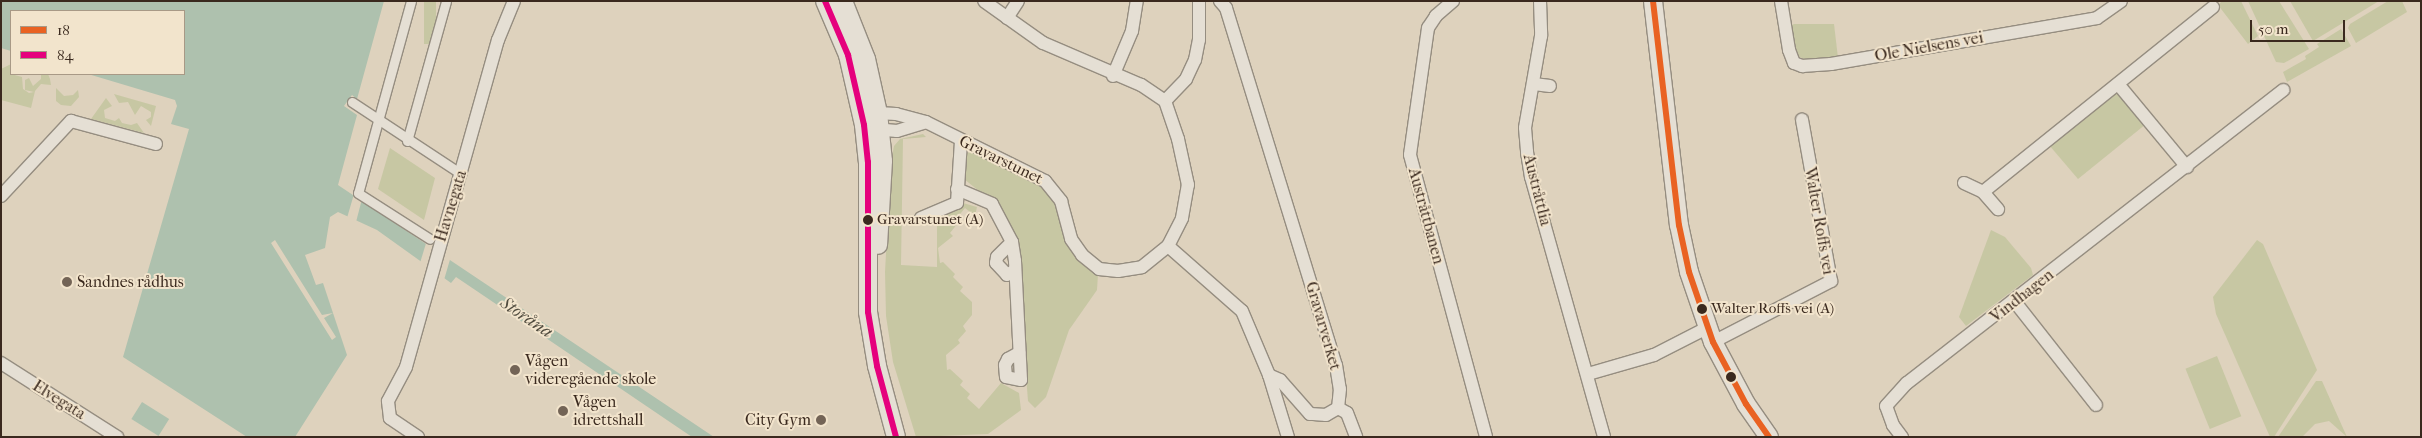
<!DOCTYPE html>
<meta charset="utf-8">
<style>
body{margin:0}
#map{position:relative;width:2422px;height:438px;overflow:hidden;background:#ded2bd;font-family:"IM FELL French Canon",serif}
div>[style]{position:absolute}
.green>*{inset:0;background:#c7c7a3;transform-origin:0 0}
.water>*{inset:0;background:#aec1ae;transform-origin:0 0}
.pier>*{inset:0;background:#ded2bd}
.roads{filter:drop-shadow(1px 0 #958d80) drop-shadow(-1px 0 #958d80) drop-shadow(0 1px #958d80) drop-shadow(0 -1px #958d80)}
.pedestrian>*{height:9px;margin:-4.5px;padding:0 4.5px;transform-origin:4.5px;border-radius:4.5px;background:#e5dfd4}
.minor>*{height:12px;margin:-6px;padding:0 6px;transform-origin:6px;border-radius:6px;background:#e5dfd4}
.secondary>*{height:18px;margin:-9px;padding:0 9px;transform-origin:9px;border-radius:9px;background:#e5dfd4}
.bus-1>*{height:6px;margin:-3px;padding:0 3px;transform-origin:3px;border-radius:3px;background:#e96222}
.bus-2>*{height:6px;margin:-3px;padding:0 3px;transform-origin:3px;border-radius:3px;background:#e5007d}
.dots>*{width:14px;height:14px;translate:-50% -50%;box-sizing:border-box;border:2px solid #f2e4cc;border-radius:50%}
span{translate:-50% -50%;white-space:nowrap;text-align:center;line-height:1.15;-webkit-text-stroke:4px #f2e4cc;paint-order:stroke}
.bus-label{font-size:15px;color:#3a291e}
.left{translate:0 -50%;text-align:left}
.street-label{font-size:16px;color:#3a291e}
.poi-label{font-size:16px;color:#3a291e}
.right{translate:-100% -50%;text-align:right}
.water-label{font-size:18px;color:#524d40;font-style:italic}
.frame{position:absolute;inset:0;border:2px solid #3a291e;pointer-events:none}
.legend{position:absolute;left:10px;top:10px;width:175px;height:65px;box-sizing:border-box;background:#f2e4cc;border:1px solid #a89986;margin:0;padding:6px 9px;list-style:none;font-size:15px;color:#3a291e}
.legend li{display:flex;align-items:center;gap:10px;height:25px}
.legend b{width:25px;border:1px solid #a89986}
.scale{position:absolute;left:2250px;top:20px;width:95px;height:22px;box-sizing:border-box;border:2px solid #3a291e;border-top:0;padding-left:6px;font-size:15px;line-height:18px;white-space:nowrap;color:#3a291e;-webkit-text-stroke:4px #f2e4cc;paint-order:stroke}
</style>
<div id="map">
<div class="green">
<div style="left:424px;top:1px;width:12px;height:43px"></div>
<div style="clip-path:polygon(2222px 1px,2241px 1px,2258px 36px,2248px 44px,2218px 5px)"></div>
<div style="clip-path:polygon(2248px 1px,2279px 1px,2309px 49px,2284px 63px,2276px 62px)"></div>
<div style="clip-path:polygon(2290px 1px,2379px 1px,2313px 41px)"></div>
<div style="clip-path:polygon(2388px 1px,2402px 1px,2407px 12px,2356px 43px,2348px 28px,2350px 24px)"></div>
<div style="clip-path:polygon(1794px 24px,1834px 24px,1838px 58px,1806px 60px,1798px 56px,1790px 26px)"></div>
<div style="clip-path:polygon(2341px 29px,2351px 46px,2287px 82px,2283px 72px,2306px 59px,2305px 56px,2319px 47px,2317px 44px)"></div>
<div style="clip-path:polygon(11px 64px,11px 74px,22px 77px,23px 89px,29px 93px,34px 92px,25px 90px,25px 80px,29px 78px,33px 86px,41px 79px,41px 74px,48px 74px,50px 79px,51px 85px,41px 84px,35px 91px,31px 108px,1px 100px,1px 69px)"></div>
<div style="clip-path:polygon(56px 88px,64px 96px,73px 95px,78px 90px,79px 97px,71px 106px,61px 105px,56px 101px)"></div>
<div style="clip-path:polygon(114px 94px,156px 106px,151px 126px,146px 120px,151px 117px,151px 112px,141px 106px,135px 115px,128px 102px,119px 103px)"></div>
<div style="clip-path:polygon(2114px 94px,2122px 95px,2146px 124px,2078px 179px,2049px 145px)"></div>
<div style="clip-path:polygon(106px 98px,112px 106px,104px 110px,105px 118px,115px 121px,119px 118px,122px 123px,131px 125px,137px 123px,144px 133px,91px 119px)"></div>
<div style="clip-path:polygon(923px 134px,926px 137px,903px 139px,901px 265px,937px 267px,937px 220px,963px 203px,977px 207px,975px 216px,965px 208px,956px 219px,958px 223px,950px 233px,953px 236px,938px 248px,940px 263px,943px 262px,955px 274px,953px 277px,963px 287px,960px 291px,972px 302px,972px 315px,963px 326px,966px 331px,958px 340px,960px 343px,946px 355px,947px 370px,950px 369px,963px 381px,960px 385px,970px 394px,967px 398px,979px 409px,1001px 383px,1019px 393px,1021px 410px,988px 434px,916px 437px,893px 362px,886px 316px,885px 272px,891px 161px,894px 146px,900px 139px)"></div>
<div style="clip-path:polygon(390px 148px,435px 178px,424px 220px,378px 189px)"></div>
<div style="clip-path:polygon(973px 152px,1043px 188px,1053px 198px,1073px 253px,1083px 265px,1098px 274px,1097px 290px,1069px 330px,1046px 397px,1035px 408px,1028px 401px,1015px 235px,999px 207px,964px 179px,966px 153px)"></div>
<div style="clip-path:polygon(1991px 230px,2005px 237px,2031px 268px,2033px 275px,1966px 326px,1959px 317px)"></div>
<div style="clip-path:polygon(2257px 240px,2263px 244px,2317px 370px,2274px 437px,2270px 437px,2216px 314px,2213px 297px)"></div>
<div style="left:2217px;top:356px;width:65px;height:34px;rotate:68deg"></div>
<div style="clip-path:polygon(2316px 381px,2322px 381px,2347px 437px,2329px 421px,2315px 424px,2302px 437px,2278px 437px)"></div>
</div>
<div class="water">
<div style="clip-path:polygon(1px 1px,384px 1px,357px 99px,352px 95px,344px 106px,357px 115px,338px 185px,714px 437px,692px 437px,456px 277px,451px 283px,377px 230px,338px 212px,330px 217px,325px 248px,305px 255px,316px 285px,323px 283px,347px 355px,295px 437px,247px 437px,123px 357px,189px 129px,171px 124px,177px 106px,175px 100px,88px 74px,184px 74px,184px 11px,11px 11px,11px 51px,1px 48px)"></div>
<div style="left:142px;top:402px;width:32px;height:20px;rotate:32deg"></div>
</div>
<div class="pier">
<div style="clip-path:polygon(354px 194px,362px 199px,356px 222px,347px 218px)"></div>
<div style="clip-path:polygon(275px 240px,322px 315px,333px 313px,324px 318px,336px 337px,332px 340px,271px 243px)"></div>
<div style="clip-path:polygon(427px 240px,451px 256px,444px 280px,420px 263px)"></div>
</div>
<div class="roads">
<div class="pedestrian">
<div style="left:411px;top:1px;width:199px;rotate:105.4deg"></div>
<div style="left:358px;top:193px;width:85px;rotate:32.6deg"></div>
<div style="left:352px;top:102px;width:131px;rotate:33.4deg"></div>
<div style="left:407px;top:141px;width:145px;rotate:-74.4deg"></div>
</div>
<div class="minor">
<div style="left:1220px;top:1px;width:9px;rotate:49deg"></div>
<div style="left:1226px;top:8px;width:374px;rotate:72.9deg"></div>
<div style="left:1336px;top:365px;width:24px;rotate:81deg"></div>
<div style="left:1340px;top:389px;width:19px;rotate:96deg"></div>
<div style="left:1338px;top:408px;width:14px;rotate:150deg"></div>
<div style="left:1326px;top:415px;width:16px;rotate:-176deg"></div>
<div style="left:1310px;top:414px;width:45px;rotate:-131.4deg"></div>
<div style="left:1280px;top:380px;width:12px;rotate:-156deg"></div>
<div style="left:1453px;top:1px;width:23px;rotate:139deg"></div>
<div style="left:1436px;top:16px;width:14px;rotate:124deg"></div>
<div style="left:1428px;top:28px;width:128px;rotate:98.1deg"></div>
<div style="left:1410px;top:155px;width:292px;rotate:74.9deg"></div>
<div style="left:1540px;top:1px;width:35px;rotate:88deg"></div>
<div style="left:1541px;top:36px;width:93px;rotate:99.9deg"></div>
<div style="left:1525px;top:128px;width:24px;rotate:85deg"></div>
<div style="left:1527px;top:152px;width:25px;rotate:81deg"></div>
<div style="left:1531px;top:177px;width:270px;rotate:74.3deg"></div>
<div style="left:1781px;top:1px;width:50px;rotate:80.7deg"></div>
<div style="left:1789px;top:50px;width:14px;rotate:69deg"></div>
<div style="left:1794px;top:63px;width:9px;rotate:21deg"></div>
<div style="left:1802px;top:66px;width:29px;rotate:-4deg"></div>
<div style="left:1831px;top:64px;width:270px;rotate:-9.8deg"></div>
<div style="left:2097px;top:18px;width:29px;rotate:-35deg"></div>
<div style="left:1007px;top:18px;width:20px;rotate:-57deg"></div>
<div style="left:1113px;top:76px;width:49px;rotate:-67.1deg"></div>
<div style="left:1132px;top:31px;width:30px;rotate:-81deg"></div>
<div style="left:1534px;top:84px;width:16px;rotate:7deg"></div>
<div style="left:2118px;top:84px;width:108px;rotate:50.3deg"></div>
<div style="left:1165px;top:101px;width:30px;rotate:-46deg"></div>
<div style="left:1186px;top:79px;width:21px;rotate:-65deg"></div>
<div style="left:1195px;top:60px;width:20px;rotate:-79deg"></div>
<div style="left:1199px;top:40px;width:39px;rotate:-90deg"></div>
<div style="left:873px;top:118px;width:7px;rotate:-45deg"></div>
<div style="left:878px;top:113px;width:18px;rotate:3deg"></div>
<div style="left:896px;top:114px;width:31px;rotate:15deg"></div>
<div style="left:926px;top:122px;width:133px;rotate:26.4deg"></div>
<div style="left:1045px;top:181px;width:26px;rotate:51deg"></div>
<div style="left:1061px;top:201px;width:39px;rotate:75deg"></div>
<div style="left:1071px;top:239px;width:19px;rotate:55deg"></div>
<div style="left:1082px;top:255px;width:22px;rotate:39deg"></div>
<div style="left:1099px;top:269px;width:19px;rotate:6deg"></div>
<div style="left:1118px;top:271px;width:24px;rotate:-9deg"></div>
<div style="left:1142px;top:267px;width:33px;rotate:-39deg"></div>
<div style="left:1168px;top:246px;width:31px;rotate:-63deg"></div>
<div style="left:1182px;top:218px;width:34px;rotate:-80deg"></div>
<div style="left:1188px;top:185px;width:47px;rotate:-102.3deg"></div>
<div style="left:1178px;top:139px;width:40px;rotate:-108.9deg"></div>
<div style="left:1165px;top:101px;width:29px;rotate:-146deg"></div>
<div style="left:1141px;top:85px;width:107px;rotate:-156.8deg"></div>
<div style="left:1043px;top:43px;width:72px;rotate:-144.6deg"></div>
<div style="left:874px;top:129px;width:23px;rotate:5deg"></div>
<div style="left:897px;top:131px;width:30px;rotate:-17deg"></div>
<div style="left:1964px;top:183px;width:21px;rotate:25deg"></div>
<div style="left:1983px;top:192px;width:23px;rotate:49deg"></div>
<div style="left:957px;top:189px;width:38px;rotate:23deg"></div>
<div style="left:992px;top:204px;width:43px;rotate:62.2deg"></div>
<div style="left:1012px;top:242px;width:19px;rotate:81deg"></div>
<div style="left:1015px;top:261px;width:119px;rotate:87.1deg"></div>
<div style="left:1021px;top:380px;width:15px;rotate:-169deg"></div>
<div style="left:1006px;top:377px;width:12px;rotate:-95deg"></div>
<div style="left:1005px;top:365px;width:7px;rotate:-63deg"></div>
<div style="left:1008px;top:359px;width:13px;rotate:-29deg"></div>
<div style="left:1983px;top:192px;width:295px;rotate:-38.8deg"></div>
<div style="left:1px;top:196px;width:103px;rotate:-47deg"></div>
<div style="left:71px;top:121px;width:88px;rotate:15.1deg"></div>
<div style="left:921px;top:218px;width:39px;rotate:-23deg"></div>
<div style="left:957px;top:203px;width:62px;rotate:-86.3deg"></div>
<div style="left:1012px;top:242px;width:21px;rotate:135deg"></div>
<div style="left:997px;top:257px;width:6px;rotate:99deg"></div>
<div style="left:996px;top:263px;width:16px;rotate:47deg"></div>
<div style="left:1007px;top:275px;width:9px;rotate:-32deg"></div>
<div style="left:1168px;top:246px;width:98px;rotate:41.3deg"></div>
<div style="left:1242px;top:311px;width:69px;rotate:67.1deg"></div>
<div style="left:1269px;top:375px;width:65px;rotate:73deg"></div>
<div style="left:2015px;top:302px;width:131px;rotate:51.8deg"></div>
<div style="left:1713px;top:342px;width:133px;rotate:-27.3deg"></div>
<div style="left:1831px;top:281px;width:164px;rotate:-100.2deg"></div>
<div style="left:1px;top:363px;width:138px;rotate:32.5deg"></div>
<div style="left:1588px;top:374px;width:69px;rotate:-16.1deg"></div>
<div style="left:1654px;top:355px;width:59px;rotate:-27deg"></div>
<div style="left:1338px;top:408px;width:10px;rotate:29deg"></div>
<div style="left:1347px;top:413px;width:26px;rotate:69deg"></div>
<div style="left:418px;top:437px;width:34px;rotate:-146deg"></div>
<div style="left:390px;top:418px;width:17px;rotate:-97deg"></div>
<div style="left:388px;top:401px;width:38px;rotate:-62deg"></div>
<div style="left:406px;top:367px;width:340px;rotate:-74.3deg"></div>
<div style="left:498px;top:40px;width:42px;rotate:-67.7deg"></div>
<div style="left:1902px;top:437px;width:15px;rotate:-127deg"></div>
<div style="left:1893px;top:425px;width:20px;rotate:-110deg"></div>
<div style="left:1886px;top:406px;width:31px;rotate:-48deg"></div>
<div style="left:1907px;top:383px;width:477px;rotate:-37.9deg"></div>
</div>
<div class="secondary">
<div style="left:825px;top:1px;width:59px;rotate:66.9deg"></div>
<div style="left:848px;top:55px;width:72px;rotate:77.1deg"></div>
<div style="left:864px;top:125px;width:37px;rotate:84deg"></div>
<div style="left:868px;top:162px;width:150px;rotate:90deg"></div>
<div style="left:868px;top:312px;width:55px;rotate:80.5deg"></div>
<div style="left:877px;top:366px;width:73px;rotate:75deg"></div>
<div style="left:843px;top:1px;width:62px;rotate:68.4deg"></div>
<div style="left:866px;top:59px;width:55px;rotate:77.5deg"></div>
<div style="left:878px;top:113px;width:48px;rotate:84.1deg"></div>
<div style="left:883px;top:161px;width:84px;rotate:93.4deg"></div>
<div style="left:1653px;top:1px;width:226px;rotate:83.4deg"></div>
<div style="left:1679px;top:225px;width:48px;rotate:78deg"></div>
<div style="left:1689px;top:272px;width:74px;rotate:71.1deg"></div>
<div style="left:1713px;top:342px;width:70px;rotate:62deg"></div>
<div style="left:1746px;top:404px;width:40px;rotate:55.1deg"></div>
</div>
</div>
<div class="bus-1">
<div style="left:1653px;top:1px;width:226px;rotate:83.4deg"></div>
<div style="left:1679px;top:225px;width:48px;rotate:78deg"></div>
<div style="left:1689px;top:272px;width:74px;rotate:71.1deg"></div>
<div style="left:1713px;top:342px;width:70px;rotate:62deg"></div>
<div style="left:1746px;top:404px;width:40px;rotate:55.1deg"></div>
</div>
<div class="bus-2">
<div style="left:825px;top:1px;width:59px;rotate:66.9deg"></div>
<div style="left:848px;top:55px;width:72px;rotate:77.1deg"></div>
<div style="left:864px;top:125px;width:37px;rotate:84deg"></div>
<div style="left:868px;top:162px;width:150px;rotate:90deg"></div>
<div style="left:868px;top:312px;width:55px;rotate:80.5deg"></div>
<div style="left:877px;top:366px;width:73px;rotate:75deg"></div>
</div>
<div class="dots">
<div style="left:868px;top:220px;background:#3a291e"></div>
<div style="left:67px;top:282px;background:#736456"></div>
<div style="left:1702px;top:309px;background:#3a291e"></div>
<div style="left:515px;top:370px;background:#736456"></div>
<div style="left:1731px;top:377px;background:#3a291e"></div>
<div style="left:563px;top:411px;background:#736456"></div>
<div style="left:821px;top:420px;background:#736456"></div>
</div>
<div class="bus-label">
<span class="left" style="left:877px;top:220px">Gravarstunet (A)</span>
<span class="left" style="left:1711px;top:309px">Walter Roffs vei (A)</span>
</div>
<div class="street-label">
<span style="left:1929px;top:47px;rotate:-10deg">Ole Nielsens vei</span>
<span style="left:1001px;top:160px;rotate:26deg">Gravarstunet</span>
<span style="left:1537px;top:190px;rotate:76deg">Austråttlia</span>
<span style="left:451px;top:206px;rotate:-73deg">Havnegata</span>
<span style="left:1426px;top:216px;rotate:75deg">Austråttbanen</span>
<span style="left:1819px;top:221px;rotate:80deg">Walter Roffs vei</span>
<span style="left:2022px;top:296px;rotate:-38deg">Vindhagen</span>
<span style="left:1323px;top:326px;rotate:74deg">Gravarverket</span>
<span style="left:59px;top:400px;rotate:32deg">Elvegata</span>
</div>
<div class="poi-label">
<span class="left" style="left:77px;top:282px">Sandnes rådhus</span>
<span class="left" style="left:525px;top:370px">Vågen<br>videregående skole</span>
<span class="left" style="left:573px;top:411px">Vågen<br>idrettshall</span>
<span class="right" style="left:811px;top:420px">City Gym</span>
</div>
<div class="water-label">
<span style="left:526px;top:318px;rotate:34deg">Storåna</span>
</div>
<div class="frame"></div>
<ul class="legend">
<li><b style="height:6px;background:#e96222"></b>18</li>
<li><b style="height:6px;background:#e5007d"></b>84</li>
</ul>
<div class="scale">50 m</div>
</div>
